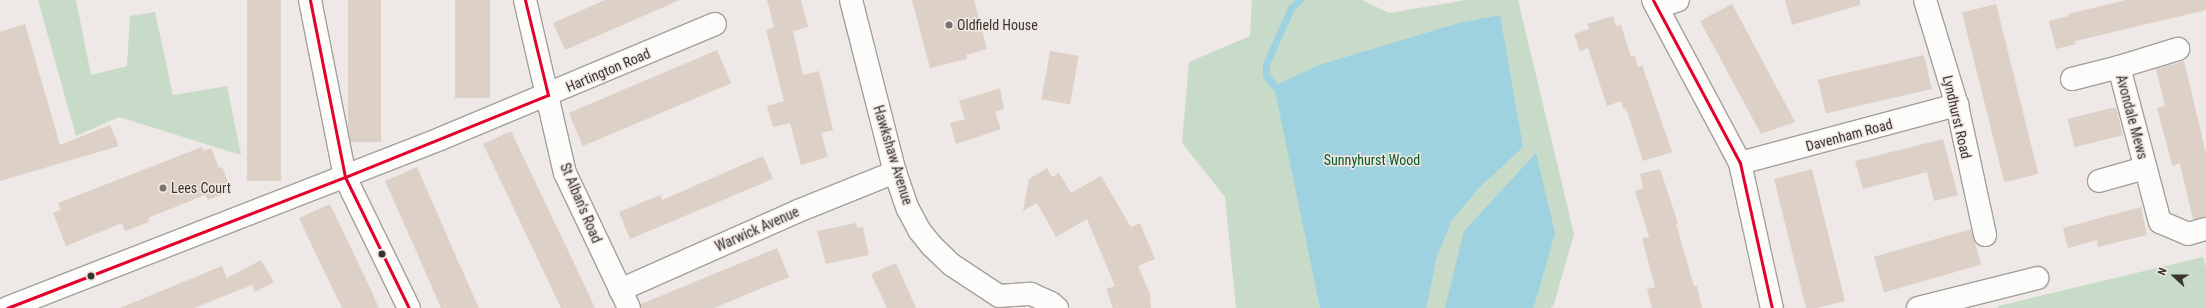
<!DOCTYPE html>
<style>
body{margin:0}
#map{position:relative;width:2206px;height:308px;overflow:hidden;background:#eee9e6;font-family:"Roboto Condensed",sans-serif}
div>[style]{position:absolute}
.green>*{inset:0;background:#c8dbc8}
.water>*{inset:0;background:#9ed2e0}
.stream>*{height:7px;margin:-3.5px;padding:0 3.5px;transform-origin:3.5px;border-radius:3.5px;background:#9ed2e0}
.building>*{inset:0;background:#dcd0c7;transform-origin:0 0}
.roads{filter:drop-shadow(1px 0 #a39f9d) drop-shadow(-1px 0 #a39f9d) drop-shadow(0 1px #a39f9d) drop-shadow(0 -1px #a39f9d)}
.street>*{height:22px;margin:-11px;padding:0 11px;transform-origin:11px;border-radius:11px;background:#fcfcfb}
.bus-1>*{height:3px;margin:-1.5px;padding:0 1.5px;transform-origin:1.5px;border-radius:1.5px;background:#e4002b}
.dots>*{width:11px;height:11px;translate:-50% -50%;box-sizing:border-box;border:2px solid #f1e8e2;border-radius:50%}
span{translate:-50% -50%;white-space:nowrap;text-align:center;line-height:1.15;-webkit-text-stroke:3px #f1e8e2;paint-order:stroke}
.poi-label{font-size:14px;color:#373432}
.left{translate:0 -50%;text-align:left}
.street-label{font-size:14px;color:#373432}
.park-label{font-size:14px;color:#005925}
.north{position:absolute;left:2154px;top:256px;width:40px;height:40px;-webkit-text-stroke:3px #f1e8e2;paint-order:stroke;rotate:291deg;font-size:11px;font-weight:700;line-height:16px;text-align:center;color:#373432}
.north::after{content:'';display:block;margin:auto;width:14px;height:18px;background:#373432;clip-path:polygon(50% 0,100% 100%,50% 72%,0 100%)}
</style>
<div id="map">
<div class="green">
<div style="clip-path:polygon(38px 0,76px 0,91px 75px,127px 66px,130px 16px,155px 12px,173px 95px,227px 86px,241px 155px,119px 117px,76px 136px)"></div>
<div style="clip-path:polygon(1252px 0,1362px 0,1389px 13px,1466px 0,1518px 0,1574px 234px,1554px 304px,1551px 308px,1236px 308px,1225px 197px,1182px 143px,1189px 62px,1250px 36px)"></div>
<div style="clip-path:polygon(2203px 257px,2206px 268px,2206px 308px,1998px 308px,1998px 306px)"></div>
</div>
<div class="water">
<div style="clip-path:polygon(1500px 15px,1523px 147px,1479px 188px,1452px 220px,1437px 256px,1426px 308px,1320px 308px,1274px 86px,1319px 65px,1459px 23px)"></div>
<div style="clip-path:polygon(1536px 153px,1555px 233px,1536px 300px,1533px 308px,1445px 308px,1464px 231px)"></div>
</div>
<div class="stream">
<div style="left:1274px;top:86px;width:14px;rotate:-126deg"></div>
<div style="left:1266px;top:75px;width:11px;rotate:-90deg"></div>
<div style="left:1266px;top:64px;width:61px;rotate:-65.9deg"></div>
<div style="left:1291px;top:8px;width:12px;rotate:-42deg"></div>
</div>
<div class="building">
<div style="left:247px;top:0;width:34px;height:181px"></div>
<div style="left:348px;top:0;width:33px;height:142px"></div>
<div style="left:455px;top:0;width:35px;height:98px"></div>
<div style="clip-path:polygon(605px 0,680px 0,565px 50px,553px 23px)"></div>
<div style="clip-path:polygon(767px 0,801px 0,808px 27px,793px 31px,803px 75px,819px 71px,833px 130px,821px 133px,828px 157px,801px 165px,790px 123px,773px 127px,767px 106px,784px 101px,766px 30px,774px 27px)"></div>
<div style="clip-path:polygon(912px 0,974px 0,987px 49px,966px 55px,967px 59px,930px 68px)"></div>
<div style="clip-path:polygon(1785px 0,1860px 0,1860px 5px,1792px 25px)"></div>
<div style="clip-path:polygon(2126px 0,2206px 0,2206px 10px,2075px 41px,2076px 44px,2056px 49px,2049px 21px,2069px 16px,2068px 14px)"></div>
<div style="clip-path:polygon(1732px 4px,1770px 75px,1795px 122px,1761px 134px,1700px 21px)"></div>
<div style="left:1996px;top:4px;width:175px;height:35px;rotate:76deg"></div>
<div style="clip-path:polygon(1613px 16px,1616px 26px,1621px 25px,1631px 57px,1635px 56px,1638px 67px,1642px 65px,1672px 152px,1643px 161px,1626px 108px,1623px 109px,1621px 101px,1607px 106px,1588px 48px,1580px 51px,1574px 34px,1589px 29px,1587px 24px)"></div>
<div style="clip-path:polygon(25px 24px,60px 145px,110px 125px,119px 146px,0 181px,0 32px)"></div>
<div style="left:717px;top:50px;width:36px;height:161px;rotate:67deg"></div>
<div style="left:1050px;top:51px;width:29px;height:49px;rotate:10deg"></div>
<div style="left:1924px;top:55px;width:35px;height:109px;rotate:77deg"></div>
<div style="clip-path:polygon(2184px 61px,2206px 153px,2206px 217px,2193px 220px,2180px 164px,2172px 165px,2157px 108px,2165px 106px,2156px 69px)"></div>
<div style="clip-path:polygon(1000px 88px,1004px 109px,995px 112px,1001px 129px,956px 144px,950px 123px,965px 119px,959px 101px)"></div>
<div style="left:2116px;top:107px;width:29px;height:50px;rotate:76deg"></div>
<div style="clip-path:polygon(511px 131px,583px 282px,595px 308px,561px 308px,506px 192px,483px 144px)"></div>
<div style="clip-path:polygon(1943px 139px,1958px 195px,1934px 201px,1927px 172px,1863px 189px,1855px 161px)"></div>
<div style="clip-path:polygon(202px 147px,204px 151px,211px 148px,219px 168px,222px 167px,232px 191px,208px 200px,205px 195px,148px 218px,149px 222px,125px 231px,122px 223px,66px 246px,53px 213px,61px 210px,58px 203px)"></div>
<div style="clip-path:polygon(763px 156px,773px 179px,630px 239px,619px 212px,660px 195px,662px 200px)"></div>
<div style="clip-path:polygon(417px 167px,454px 252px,479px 308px,441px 308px,410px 237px,385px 181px)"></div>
<div style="clip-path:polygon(1047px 168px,1052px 177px,1059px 173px,1071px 193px,1101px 176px,1131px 227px,1140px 223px,1155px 259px,1138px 266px,1150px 294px,1151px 308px,1113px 308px,1106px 289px,1115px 286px,1087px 219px,1056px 237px,1037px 203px,1023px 211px,1029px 179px)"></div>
<div style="clip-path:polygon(1660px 169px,1678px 223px,1676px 224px,1694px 286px,1697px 286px,1702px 308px,1652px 308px,1647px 289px,1655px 287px,1642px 238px,1649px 237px,1635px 191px,1643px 188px,1640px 174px)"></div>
<div style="clip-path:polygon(1812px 169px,1845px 301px,1817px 308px,1806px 308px,1774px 179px)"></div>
<div style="clip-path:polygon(330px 204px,370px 288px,379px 308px,342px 308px,323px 269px,299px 218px)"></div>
<div style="clip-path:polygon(2141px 207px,2147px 235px,2098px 247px,2097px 240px,2068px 248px,2063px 228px)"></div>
<div style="clip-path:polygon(856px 223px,857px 228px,863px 227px,869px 255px,826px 264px,817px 231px)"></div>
<div style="left:1971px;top:229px;width:37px;height:101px;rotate:74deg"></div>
<div style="clip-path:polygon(777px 248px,789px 277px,714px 308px,641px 308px,641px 304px)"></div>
<div style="clip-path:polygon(261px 260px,274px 282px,255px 292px,252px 285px,194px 308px,120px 308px,222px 266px,227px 278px)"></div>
<div style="clip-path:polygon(896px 263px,916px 308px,887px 308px,871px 274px)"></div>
</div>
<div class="roads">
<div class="street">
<div style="left:310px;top:0;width:180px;rotate:78.8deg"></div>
<div style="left:345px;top:177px;width:146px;rotate:64deg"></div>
<div style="left:525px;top:0;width:178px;rotate:77deg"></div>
<div style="left:565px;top:173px;width:149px;rotate:64.6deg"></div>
<div style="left:851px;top:0;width:178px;rotate:75.7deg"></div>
<div style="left:895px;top:172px;width:39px;rotate:71deg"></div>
<div style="left:908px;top:209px;width:24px;rotate:62deg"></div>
<div style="left:919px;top:230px;width:19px;rotate:51deg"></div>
<div style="left:931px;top:245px;width:29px;rotate:44deg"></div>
<div style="left:952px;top:265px;width:56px;rotate:33.4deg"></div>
<div style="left:999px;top:296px;width:32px;rotate:-4deg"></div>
<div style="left:1031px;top:294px;width:22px;rotate:24deg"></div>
<div style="left:1051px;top:303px;width:8px;rotate:40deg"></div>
<div style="left:1653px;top:0;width:185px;rotate:61.9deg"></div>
<div style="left:1740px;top:163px;width:148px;rotate:77.6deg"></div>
<div style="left:1925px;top:0;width:110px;rotate:73.1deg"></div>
<div style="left:1957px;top:105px;width:133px;rotate:77.8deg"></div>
<div style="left:1657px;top:7px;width:22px;rotate:-18deg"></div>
<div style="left:2119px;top:67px;width:62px;rotate:-17deg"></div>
<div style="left:2072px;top:79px;width:49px;rotate:-14.3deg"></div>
<div style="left:2119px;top:67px;width:160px;rotate:75.2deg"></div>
<div style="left:2160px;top:222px;width:30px;rotate:23deg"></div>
<div style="left:2188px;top:234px;width:19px;rotate:-16deg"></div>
<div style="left:1740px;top:163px;width:225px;rotate:-15deg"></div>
<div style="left:2099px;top:181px;width:48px;rotate:-15.8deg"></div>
<div style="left:620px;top:290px;width:195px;rotate:-23.9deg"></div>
<div style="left:798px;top:211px;width:105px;rotate:-21.9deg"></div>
<div style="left:7px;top:308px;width:465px;rotate:-21.3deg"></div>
<div style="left:440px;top:139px;width:298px;rotate:-22.7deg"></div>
<div style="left:1918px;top:308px;width:123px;rotate:-14.1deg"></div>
</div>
</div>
<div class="bus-1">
<div style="left:310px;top:0;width:180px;rotate:78.8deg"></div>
<div style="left:345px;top:177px;width:146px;rotate:64deg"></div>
<div style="left:1653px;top:0;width:185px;rotate:61.9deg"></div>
<div style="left:1740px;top:163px;width:148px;rotate:77.6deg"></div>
<div style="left:7px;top:308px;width:362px;rotate:-21.2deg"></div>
<div style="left:345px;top:177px;width:219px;rotate:-22deg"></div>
<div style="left:548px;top:95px;width:98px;rotate:-103.6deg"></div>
</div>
<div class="dots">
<div style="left:949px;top:25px;background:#777371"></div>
<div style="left:163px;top:188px;background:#777371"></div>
<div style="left:382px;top:254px;background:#373432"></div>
<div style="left:91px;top:276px;background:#373432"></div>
</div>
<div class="poi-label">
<span class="left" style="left:957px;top:25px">Oldfield House</span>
<span class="left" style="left:171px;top:188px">Lees Court</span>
</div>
<div class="street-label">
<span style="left:608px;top:70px;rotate:-23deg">Hartington Road</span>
<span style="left:1957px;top:117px;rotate:77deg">Lyndhurst Road</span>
<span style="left:2132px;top:117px;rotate:75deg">Avondale Mews</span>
<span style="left:1849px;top:135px;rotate:-15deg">Davenham Road</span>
<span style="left:893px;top:155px;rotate:73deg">Hawkshaw Avenue</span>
<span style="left:581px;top:203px;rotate:67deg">St Alban's Road</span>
<span style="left:757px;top:229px;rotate:-24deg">Warwick Avenue</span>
</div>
<div class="park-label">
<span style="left:1372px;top:160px">Sunnyhurst Wood</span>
</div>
<div class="north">N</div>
</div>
